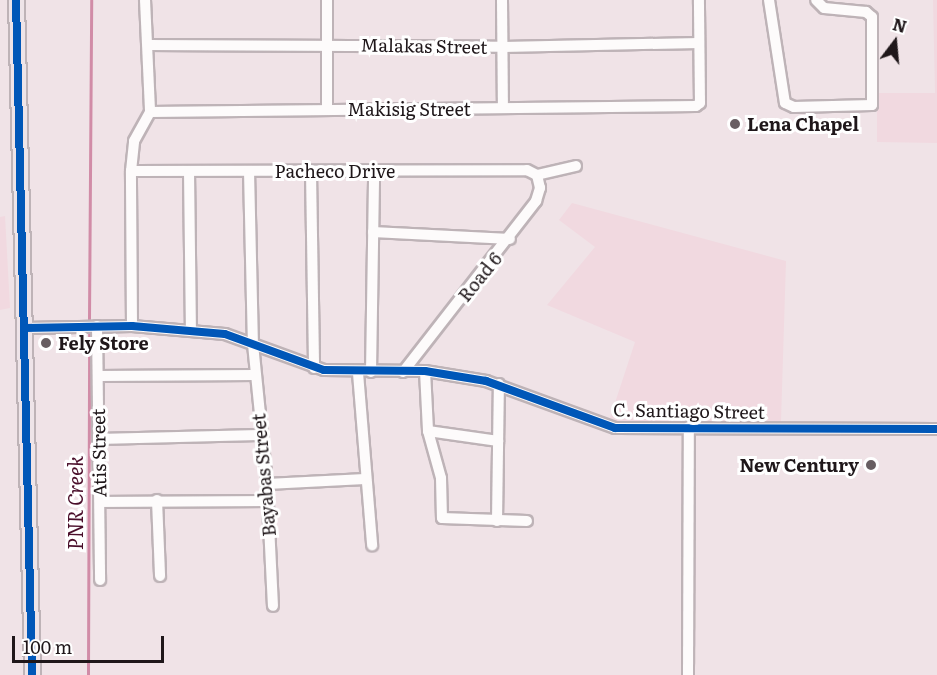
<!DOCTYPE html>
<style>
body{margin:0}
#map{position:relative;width:937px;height:675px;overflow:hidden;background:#f0e3e7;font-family:Literata,serif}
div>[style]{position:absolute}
.built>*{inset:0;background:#f1d9e0}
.stream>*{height:3px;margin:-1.5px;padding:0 1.5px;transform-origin:1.5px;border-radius:1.5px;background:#d18ca7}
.roads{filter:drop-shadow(2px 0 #beb3b7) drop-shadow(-2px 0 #beb3b7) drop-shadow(0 2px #beb3b7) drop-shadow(0 -2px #beb3b7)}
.minor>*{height:10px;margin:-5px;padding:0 5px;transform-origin:5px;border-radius:5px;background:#fdfbfb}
.highway>*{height:15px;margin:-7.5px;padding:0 7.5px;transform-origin:7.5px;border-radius:7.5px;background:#eee4e8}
.cycleway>*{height:8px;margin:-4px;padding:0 4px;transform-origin:4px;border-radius:4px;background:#0057b8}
.dots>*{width:16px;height:16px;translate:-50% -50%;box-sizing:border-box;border:3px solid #fff;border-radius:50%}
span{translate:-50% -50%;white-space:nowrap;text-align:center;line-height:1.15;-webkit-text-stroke:6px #fff;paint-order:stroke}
.street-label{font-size:18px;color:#1f171a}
.poi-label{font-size:18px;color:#1f171a;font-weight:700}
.left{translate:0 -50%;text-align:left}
.right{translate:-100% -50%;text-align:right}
.water-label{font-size:20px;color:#4a0e2a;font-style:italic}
.north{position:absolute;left:865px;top:12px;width:60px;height:60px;-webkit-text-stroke:4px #fff;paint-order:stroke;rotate:16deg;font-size:16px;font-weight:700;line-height:24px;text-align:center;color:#1f171a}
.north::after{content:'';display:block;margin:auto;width:21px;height:27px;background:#1f171a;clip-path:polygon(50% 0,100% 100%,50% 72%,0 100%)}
.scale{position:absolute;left:12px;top:636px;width:152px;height:27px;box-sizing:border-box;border:3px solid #1f171a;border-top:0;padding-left:8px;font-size:18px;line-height:21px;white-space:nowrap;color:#1f171a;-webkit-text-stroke:4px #fff;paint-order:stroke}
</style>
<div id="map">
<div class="built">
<div style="clip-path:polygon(933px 0,937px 0,937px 143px,877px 142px,877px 93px,935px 93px)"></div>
<div style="clip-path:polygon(572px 203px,786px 261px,781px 421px,609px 421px,635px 342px,547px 305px,595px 247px,559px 220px)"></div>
<div style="clip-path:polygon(5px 216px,10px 308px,0 310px,0 217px)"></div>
</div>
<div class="stream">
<div style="left:89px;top:319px;width:319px;rotate:-89.6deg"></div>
<div style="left:88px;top:675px;width:343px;rotate:-89.8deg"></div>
</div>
<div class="roads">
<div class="minor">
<div style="left:145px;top:0;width:112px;rotate:87.4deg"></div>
<div style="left:502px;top:0;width:108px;rotate:89.5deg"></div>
<div style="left:769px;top:0;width:104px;rotate:81.2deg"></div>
<div style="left:785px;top:103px;width:10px;rotate:24deg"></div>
<div style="left:794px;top:107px;width:78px;rotate:-1.5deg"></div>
<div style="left:872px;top:105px;width:88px;rotate:-90deg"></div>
<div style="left:872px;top:17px;width:8px;rotate:-140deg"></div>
<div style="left:866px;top:12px;width:42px;rotate:-174.6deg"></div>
<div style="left:824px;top:8px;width:11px;rotate:-135deg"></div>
<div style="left:148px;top:45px;width:355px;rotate:0.3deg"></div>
<div style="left:503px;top:47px;width:196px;rotate:-1.2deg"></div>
<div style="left:327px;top:109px;width:109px;rotate:-90deg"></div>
<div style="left:150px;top:112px;width:546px;rotate:-0.63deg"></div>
<div style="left:696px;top:106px;width:5px;rotate:-37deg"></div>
<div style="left:700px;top:103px;width:103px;rotate:-90.6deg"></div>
<div style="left:131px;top:171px;width:396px;rotate:-0.1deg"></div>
<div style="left:527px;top:170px;width:11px;rotate:27deg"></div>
<div style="left:189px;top:171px;width:157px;rotate:89.3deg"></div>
<div style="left:249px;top:171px;width:173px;rotate:88.7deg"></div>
<div style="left:253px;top:344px;width:141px;rotate:84.3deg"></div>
<div style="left:267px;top:484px;width:122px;rotate:87.2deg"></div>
<div style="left:311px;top:172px;width:196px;rotate:89.1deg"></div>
<div style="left:537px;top:175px;width:40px;rotate:-13deg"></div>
<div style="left:373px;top:232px;width:137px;rotate:2.9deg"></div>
<div style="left:97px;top:326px;width:254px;rotate:89.3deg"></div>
<div style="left:132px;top:326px;width:155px;rotate:-90.4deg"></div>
<div style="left:131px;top:171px;width:30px;rotate:-84deg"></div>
<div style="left:134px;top:141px;width:33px;rotate:-61deg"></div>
<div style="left:25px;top:328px;width:107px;rotate:-1.1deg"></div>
<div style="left:132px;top:326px;width:93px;rotate:4.9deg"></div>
<div style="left:225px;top:334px;width:105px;rotate:20deg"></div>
<div style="left:324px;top:370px;width:101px;rotate:0.6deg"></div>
<div style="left:425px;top:371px;width:62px;rotate:9.3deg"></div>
<div style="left:486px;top:381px;width:137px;rotate:20deg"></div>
<div style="left:615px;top:428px;width:322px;rotate:0.2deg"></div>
<div style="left:425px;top:371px;width:60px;rotate:87.1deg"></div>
<div style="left:428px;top:431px;width:49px;rotate:74.5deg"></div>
<div style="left:441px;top:478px;width:40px;rotate:88.6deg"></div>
<div style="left:442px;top:518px;width:85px;rotate:2deg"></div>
<div style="left:371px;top:372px;width:200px;rotate:-89.1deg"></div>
<div style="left:403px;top:372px;width:217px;rotate:-52.1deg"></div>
<div style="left:536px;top:201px;width:14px;rotate:-73deg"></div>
<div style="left:540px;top:188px;width:13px;rotate:-103deg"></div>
<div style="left:358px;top:373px;width:173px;rotate:85.3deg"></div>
<div style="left:99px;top:376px;width:156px;rotate:-0.4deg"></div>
<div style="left:428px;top:431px;width:71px;rotate:8.1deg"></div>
<div style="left:98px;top:439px;width:161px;rotate:-1.4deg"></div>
<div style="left:267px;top:484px;width:98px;rotate:-2.9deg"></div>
<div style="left:157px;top:500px;width:76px;rotate:87.7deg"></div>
<div style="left:100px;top:502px;width:167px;rotate:-0.3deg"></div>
<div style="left:497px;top:521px;width:137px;rotate:-89.2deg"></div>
<div style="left:688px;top:675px;width:248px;rotate:-89.8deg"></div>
</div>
<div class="highway">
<div style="left:16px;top:0;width:675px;rotate:88.64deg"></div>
</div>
</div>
<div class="cycleway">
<div style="left:16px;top:0;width:675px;rotate:88.64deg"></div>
<div style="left:25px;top:328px;width:107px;rotate:-1.1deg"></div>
<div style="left:132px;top:326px;width:93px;rotate:4.9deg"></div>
<div style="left:225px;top:334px;width:105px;rotate:20deg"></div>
<div style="left:324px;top:370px;width:101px;rotate:0.6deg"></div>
<div style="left:425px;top:371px;width:62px;rotate:9.3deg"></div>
<div style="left:486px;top:381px;width:137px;rotate:20deg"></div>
<div style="left:615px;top:428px;width:322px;rotate:0.2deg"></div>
</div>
<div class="dots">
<div style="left:735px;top:124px;background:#685e62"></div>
<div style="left:46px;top:343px;background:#685e62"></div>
<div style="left:871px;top:465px;background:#685e62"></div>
</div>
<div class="street-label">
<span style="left:424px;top:46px;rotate:1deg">Malakas Street</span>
<span style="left:409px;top:109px">Makisig Street</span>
<span style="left:335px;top:171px">Pacheco Drive</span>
<span style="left:480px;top:277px;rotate:-51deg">Road 6</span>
<span style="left:689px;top:411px;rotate:1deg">C. Santiago Street</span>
<span style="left:99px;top:453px;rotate:-91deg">Atis Street</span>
<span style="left:264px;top:475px;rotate:-95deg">Bayabas Street</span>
</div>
<div class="poi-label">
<span class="left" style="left:747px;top:124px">Lena Chapel</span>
<span class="left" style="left:58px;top:343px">Fely Store</span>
<span class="right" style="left:859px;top:465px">New Century</span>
</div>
<div class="water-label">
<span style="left:74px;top:503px;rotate:-90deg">PNR Creek</span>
</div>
<div class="north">N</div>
<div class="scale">100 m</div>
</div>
